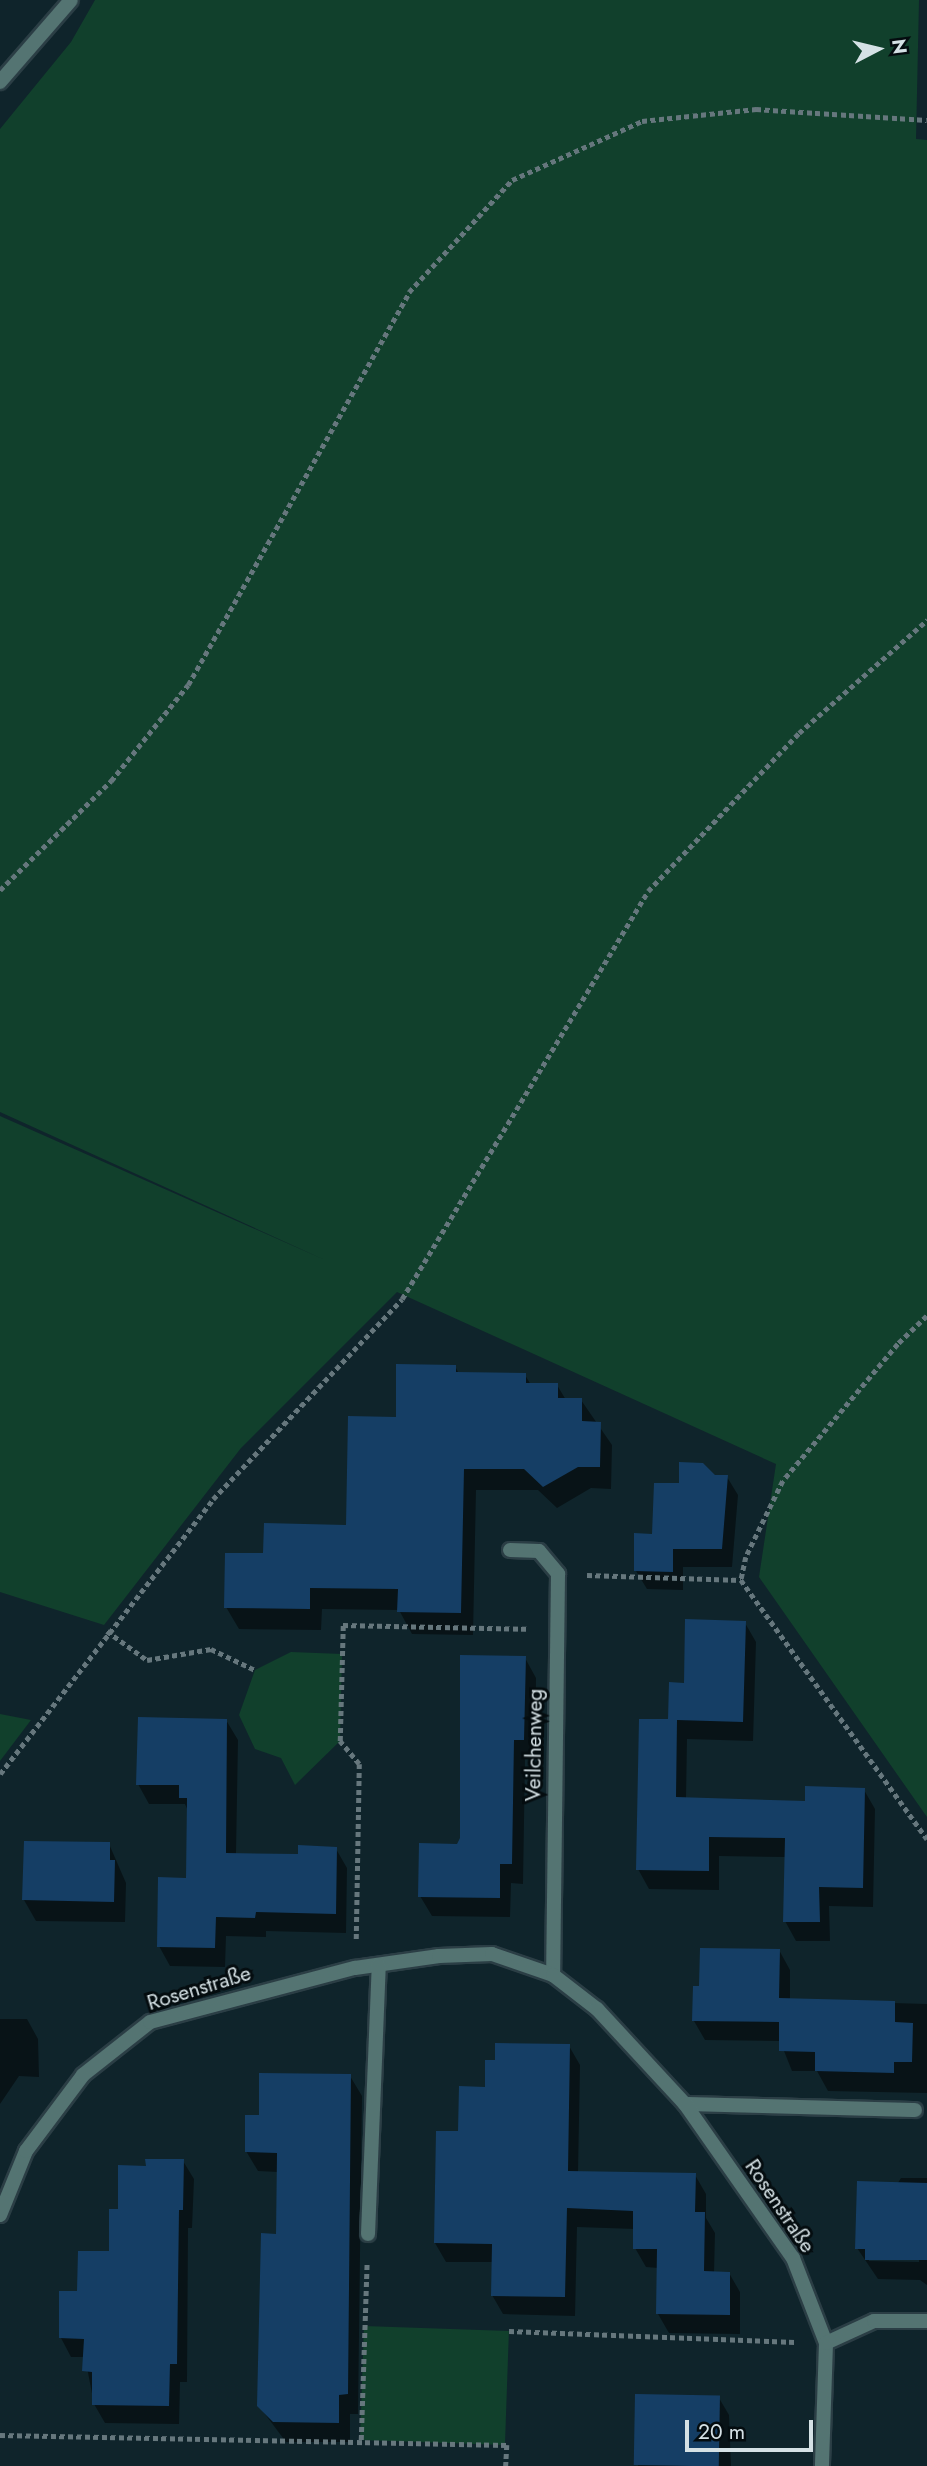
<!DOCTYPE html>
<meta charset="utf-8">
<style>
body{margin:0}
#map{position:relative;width:927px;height:2466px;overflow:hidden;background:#0f242b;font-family:Jost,sans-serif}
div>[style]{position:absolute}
.green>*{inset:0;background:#11402c;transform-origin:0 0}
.shadow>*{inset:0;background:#0007}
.building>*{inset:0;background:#153e65;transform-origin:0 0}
.path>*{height:4.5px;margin-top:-2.25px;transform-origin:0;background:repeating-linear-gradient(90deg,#66777d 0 5px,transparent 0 8.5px)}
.roads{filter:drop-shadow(2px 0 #2b3e45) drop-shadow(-2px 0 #2b3e45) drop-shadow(0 2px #2b3e45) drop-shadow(0 -2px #2b3e45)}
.minor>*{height:14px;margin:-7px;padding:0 7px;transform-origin:7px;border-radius:7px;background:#547472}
span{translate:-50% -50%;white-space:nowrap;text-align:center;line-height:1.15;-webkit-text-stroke:6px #040c0f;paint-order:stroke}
.street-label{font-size:21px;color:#d5e1e5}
.north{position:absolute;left:843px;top:14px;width:70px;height:70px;-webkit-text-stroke:5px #040c0f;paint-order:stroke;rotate:83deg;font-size:19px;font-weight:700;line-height:28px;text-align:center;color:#d5e1e5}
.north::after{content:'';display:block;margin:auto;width:24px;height:32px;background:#d5e1e5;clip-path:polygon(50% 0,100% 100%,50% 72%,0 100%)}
.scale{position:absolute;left:685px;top:2420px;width:128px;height:32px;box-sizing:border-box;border:4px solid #d5e1e5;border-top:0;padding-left:9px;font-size:21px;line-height:24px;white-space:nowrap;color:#d5e1e5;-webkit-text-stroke:5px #040c0f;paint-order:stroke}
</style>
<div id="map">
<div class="green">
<div style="clip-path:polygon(95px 0,919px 0,916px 139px,927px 140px,927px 1817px,759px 1577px,776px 1464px,397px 1292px,241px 1448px,104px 1625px,0 1592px,0 1116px,325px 1260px,0 1112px,0 129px,71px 42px)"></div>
<div style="clip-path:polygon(291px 1652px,342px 1654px,340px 1741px,295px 1785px,281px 1758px,255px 1749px,239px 1715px,255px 1670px)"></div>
<div style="clip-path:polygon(0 1714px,31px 1720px,0 1761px)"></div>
<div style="left:364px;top:2326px;width:145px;height:114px;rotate:2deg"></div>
</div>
<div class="shadow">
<div style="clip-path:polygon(455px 1366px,459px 1374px,525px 1375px,531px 1385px,557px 1385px,566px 1400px,581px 1400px,612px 1445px,611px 1489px,591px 1488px,557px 1508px,538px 1490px,476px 1490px,473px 1635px,412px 1634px,399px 1610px,322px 1609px,321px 1630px,239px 1629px,226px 1607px,265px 1555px,348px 1527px,397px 1419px)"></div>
<div style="clip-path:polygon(714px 1477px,727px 1477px,738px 1495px,732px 1567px,683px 1567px,683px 1590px,647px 1589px,636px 1571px,654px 1535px)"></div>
<div style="clip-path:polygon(745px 1623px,756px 1642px,753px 1741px,687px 1739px,686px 1799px,807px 1802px,864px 1790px,875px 1809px,873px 1907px,829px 1906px,830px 1941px,796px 1941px,785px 1921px,786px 1857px,719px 1856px,719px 1890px,649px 1889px,638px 1869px,670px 1721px,685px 1685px)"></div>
<div style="clip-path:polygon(525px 1658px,536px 1678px,535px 1759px,525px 1759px,523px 1884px,511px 1883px,510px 1917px,432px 1916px,420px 1896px,458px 1846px)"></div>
<div style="clip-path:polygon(226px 1720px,238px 1740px,236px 1854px,300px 1855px,336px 1849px,347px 1868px,346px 1933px,266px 1931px,266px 1937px,226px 1936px,225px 1967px,170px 1966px,159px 1946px,187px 1880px,188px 1811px,185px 1804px,149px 1804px,138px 1784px)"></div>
<div style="clip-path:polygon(109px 1844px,126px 1883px,125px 1922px,36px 1921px,24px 1900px)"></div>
<div style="clip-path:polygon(779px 1950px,790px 1970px,790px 2000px,927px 2004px,927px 2093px,828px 2091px,817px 2071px,792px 2071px,780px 2041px,705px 2040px,694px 2021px,701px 1988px)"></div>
<div style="clip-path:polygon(0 2019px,27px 2019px,38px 2039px,39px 2077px,19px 2076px,0 2104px)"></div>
<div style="clip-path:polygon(569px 2046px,580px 2065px,578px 2173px,695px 2175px,706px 2194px,706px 2218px,715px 2233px,714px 2273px,729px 2273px,740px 2292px,740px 2334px,669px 2333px,658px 2314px,658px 2268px,646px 2267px,635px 2248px,635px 2229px,577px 2227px,575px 2316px,503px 2314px,492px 2295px,493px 2262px,446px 2262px,435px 2243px,460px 2133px,487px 2089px)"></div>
<div style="clip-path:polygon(350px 2076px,362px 2096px,358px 2414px,350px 2414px,350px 2442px,286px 2442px,259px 2406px,277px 2236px,278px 2172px,258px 2171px,246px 2151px,261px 2117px)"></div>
<div style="clip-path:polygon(183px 2161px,194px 2179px,192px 2228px,188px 2228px,187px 2382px,180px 2382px,179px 2424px,105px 2423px,94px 2404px,85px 2357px,71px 2357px,61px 2338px,79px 2293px,110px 2253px,119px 2211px,147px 2168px)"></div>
<div style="clip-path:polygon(evenodd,901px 2178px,927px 2178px,927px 2285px,920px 2280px,878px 2279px,857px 2248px,901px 2178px,869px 2258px,919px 2259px,919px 2262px,869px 2261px,869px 2258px)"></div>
<div style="clip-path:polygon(637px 2396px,719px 2398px,729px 2415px,731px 2466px,638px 2466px)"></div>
</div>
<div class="building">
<div style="clip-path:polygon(396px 1364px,456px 1365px,456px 1372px,526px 1373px,526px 1383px,558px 1383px,558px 1398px,582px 1398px,582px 1421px,601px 1422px,600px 1467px,578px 1467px,543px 1487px,524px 1469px,464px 1469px,461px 1613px,397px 1612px,398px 1589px,310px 1588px,310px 1609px,224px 1608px,225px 1553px,263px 1553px,264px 1523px,346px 1525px,348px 1416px,396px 1417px)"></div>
<div style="clip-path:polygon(679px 1462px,703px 1463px,715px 1475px,728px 1475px,722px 1549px,673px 1549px,673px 1572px,634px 1571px,634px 1533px,652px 1534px,654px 1483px,679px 1483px)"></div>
<div style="clip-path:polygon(685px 1619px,746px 1621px,743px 1722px,677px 1720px,676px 1797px,805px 1801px,805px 1786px,865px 1788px,863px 1888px,819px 1887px,820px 1922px,783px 1922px,785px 1838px,709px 1837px,709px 1871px,636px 1870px,639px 1719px,668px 1719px,669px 1682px,684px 1683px)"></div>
<div style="clip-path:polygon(460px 1655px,526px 1656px,524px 1740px,514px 1740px,512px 1864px,500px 1864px,500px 1898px,418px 1897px,419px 1843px,457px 1844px,460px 1838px)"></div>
<div style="clip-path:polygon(138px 1717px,227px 1719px,226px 1853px,298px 1854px,298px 1845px,337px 1847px,336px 1914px,256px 1912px,255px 1918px,216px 1917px,215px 1948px,157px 1947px,158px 1877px,186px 1878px,187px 1798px,179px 1798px,179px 1785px,136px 1785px)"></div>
<div style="clip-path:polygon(24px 1841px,110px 1842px,110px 1860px,115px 1860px,114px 1902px,22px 1900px)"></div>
<div style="clip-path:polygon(700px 1948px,780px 1949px,779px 1998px,895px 2001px,895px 2022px,913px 2023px,912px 2062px,894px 2062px,894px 2073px,815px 2071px,815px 2052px,779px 2051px,779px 2022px,692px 2021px,693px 1986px,699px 1986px)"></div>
<div style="clip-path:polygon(495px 2043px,570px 2044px,568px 2171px,696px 2173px,695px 2212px,705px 2212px,704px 2271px,730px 2272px,730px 2315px,656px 2314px,657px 2249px,633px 2249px,633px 2211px,567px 2208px,565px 2297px,491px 2296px,492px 2244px,434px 2243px,436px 2131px,458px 2131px,459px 2086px,485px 2087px,485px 2060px,495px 2060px)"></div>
<div style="clip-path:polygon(259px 2073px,351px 2074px,348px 2394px,339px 2395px,339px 2423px,273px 2422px,257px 2406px,261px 2233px,276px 2234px,277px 2153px,245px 2152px,245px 2115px,259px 2115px)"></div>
<div style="clip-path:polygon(145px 2159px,184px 2159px,183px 2210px,179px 2210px,177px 2364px,170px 2364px,169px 2406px,92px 2405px,92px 2372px,82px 2371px,84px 2339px,59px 2338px,59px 2291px,77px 2291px,78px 2251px,109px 2251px,109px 2209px,118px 2209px,118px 2165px,146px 2166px)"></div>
<div style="clip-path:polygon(857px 2181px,927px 2183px,927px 2260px,865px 2260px,865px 2249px,855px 2249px)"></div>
<div style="left:635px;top:2394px;width:85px;height:71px;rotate:1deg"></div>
</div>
<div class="path">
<div style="left:0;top:890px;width:156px;rotate:-44.5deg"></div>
<div style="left:111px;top:781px;width:123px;rotate:-51.3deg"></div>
<div style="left:188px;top:685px;width:451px;rotate:-60.6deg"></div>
<div style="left:409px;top:292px;width:152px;rotate:-47.4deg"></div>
<div style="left:512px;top:180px;width:143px;rotate:-24.4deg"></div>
<div style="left:642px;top:121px;width:115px;rotate:-6deg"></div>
<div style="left:756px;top:109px;width:171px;rotate:3.7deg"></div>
<div style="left:927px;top:1316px;width:40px;rotate:136deg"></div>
<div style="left:898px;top:1344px;width:179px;rotate:130deg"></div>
<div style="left:783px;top:1481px;width:85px;rotate:116deg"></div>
<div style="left:746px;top:1557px;width:24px;rotate:102deg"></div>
<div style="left:741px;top:1580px;width:319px;rotate:54.3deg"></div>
<div style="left:587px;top:1575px;width:154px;rotate:1.9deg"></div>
<div style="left:107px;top:1631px;width:49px;rotate:35.9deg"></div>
<div style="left:147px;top:1660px;width:65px;rotate:-9.8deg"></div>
<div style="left:211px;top:1649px;width:49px;rotate:25.5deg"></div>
<div style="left:0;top:1774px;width:348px;rotate:-52.2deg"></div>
<div style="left:213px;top:1499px;width:275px;rotate:-46.6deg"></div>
<div style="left:402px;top:1299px;width:476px;rotate:-58.9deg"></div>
<div style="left:648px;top:891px;width:219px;rotate:-46.3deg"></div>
<div style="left:799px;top:733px;width:171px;rotate:-41.4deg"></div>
<div style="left:356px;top:1939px;width:175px;rotate:-89deg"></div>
<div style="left:359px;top:1764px;width:30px;rotate:-130deg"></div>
<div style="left:340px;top:1741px;width:116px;rotate:-88.5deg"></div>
<div style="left:343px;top:1625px;width:184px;rotate:1.2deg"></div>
<div style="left:509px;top:2331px;width:286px;rotate:2.2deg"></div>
<div style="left:0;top:2435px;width:507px;rotate:1.13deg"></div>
<div style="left:507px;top:2445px;width:21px;rotate:93deg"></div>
<div style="left:361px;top:2440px;width:178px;rotate:-88.1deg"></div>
</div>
<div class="roads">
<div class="minor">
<div style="left:0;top:82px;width:108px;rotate:-49.1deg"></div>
<div style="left:510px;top:1550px;width:29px;rotate:2deg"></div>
<div style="left:539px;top:1551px;width:30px;rotate:50deg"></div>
<div style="left:558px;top:1574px;width:401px;rotate:90.7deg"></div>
<div style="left:685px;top:2104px;width:230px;rotate:1.5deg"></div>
<div style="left:0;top:2215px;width:69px;rotate:-67.9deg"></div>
<div style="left:26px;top:2151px;width:95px;rotate:-53.1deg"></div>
<div style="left:83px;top:2075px;width:85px;rotate:-38.3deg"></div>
<div style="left:150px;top:2022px;width:212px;rotate:-14.8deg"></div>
<div style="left:355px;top:1968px;width:85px;rotate:-8.1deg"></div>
<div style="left:439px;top:1956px;width:53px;rotate:-2.2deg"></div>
<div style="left:492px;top:1954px;width:65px;rotate:19deg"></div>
<div style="left:553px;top:1975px;width:56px;rotate:37.7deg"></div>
<div style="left:597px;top:2009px;width:129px;rotate:47.2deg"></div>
<div style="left:685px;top:2104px;width:188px;rotate:55deg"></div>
<div style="left:793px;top:2258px;width:91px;rotate:68.8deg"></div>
<div style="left:826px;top:2343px;width:123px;rotate:91.9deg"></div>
<div style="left:368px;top:2234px;width:269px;rotate:-87.7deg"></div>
<div style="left:826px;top:2343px;width:53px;rotate:-24.6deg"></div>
<div style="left:874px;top:2321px;width:53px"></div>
</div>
</div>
<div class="street-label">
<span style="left:534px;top:1745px;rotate:-89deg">Veilchenweg</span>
<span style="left:199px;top:1988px;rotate:-17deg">Rosenstraße</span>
<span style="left:780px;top:2206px;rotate:56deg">Rosenstraße</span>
</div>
<div class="north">N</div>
<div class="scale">20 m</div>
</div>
